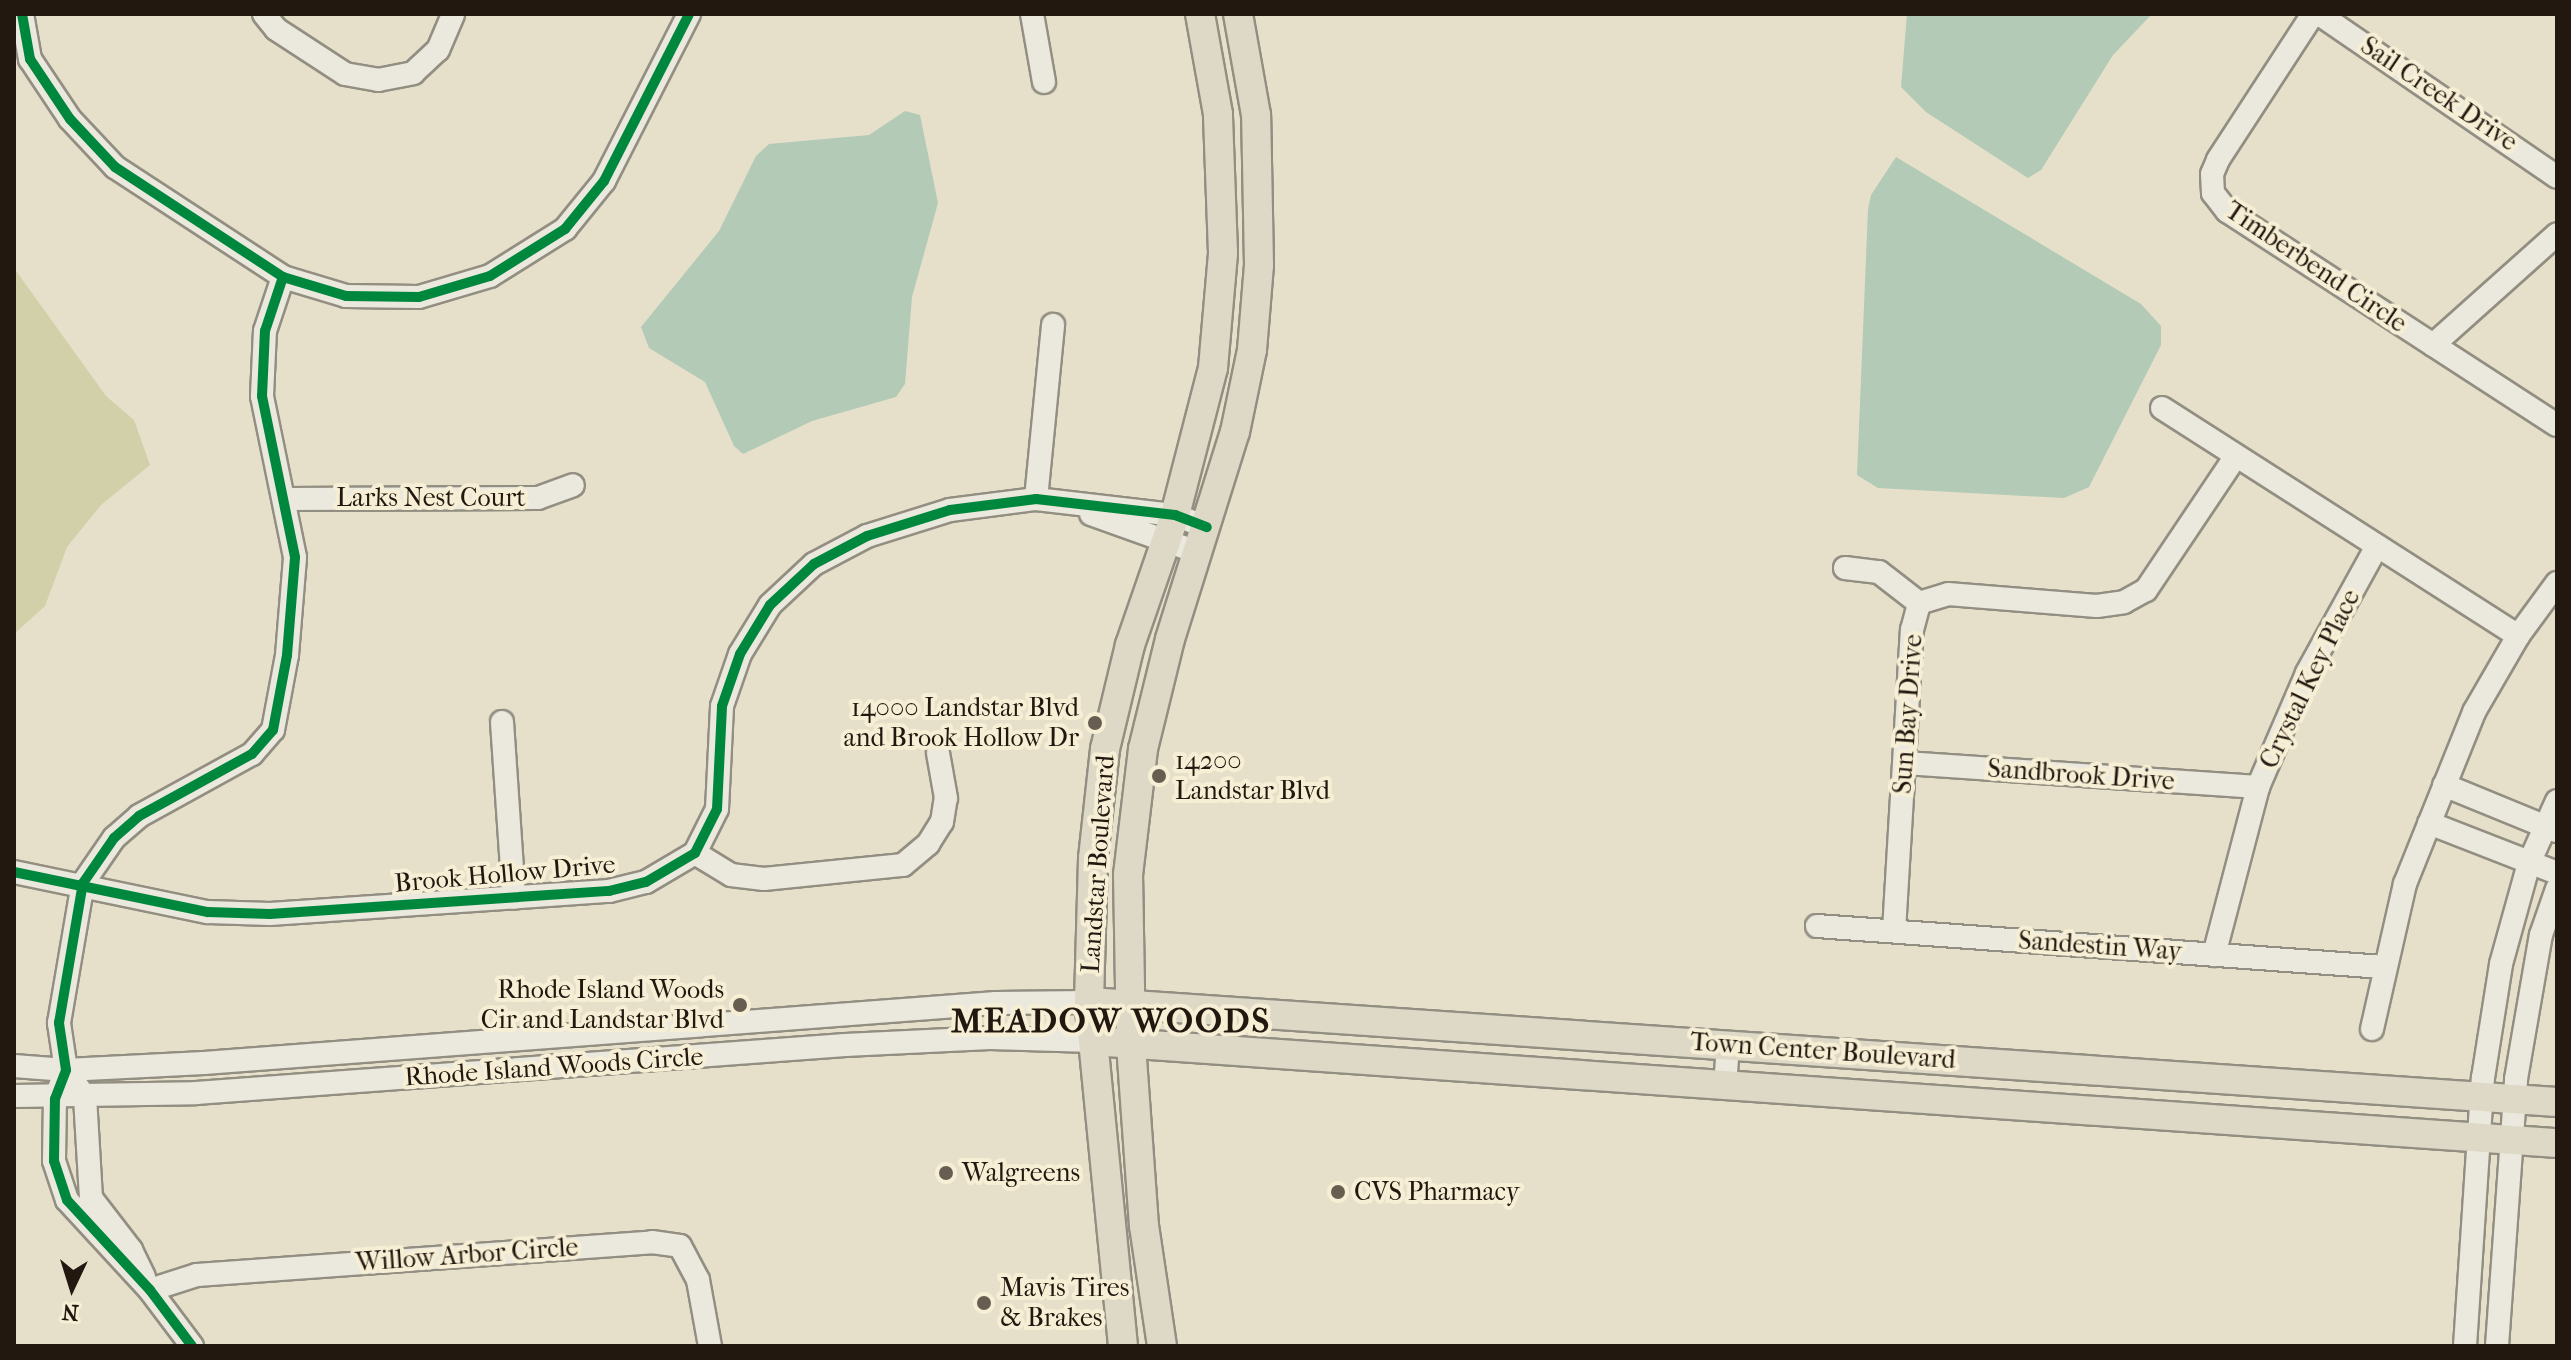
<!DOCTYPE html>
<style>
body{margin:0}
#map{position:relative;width:2571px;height:1360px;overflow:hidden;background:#e6e0ca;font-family:"IM FELL French Canon",serif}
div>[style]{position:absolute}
.green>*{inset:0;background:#d2d0a8}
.water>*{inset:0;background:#b2cab6}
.roads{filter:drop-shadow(2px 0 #928e81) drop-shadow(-2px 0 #928e81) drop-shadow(0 2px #928e81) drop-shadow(0 -2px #928e81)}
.minor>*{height:22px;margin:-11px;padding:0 11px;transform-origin:11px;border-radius:11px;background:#ebe8dd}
.major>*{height:28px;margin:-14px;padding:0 14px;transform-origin:14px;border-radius:14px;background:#ded8c7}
.cycleway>*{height:10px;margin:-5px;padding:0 5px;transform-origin:5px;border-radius:5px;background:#00873e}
.dots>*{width:22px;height:22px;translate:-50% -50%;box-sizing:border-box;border:4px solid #f7efd5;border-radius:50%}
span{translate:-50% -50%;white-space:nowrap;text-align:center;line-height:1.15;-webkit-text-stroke:8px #f7efd5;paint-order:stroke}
.street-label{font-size:26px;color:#231810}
.poi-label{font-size:26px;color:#231810}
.right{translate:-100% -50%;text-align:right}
.left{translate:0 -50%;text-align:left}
.district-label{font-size:34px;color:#231810;font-weight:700;letter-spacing:2px}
.frame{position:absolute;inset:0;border:16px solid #231810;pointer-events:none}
.north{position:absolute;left:32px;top:1248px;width:80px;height:80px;-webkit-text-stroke:6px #f7efd5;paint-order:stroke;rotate:184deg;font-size:22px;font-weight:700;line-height:32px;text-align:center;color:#231810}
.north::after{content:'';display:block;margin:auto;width:28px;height:36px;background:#231810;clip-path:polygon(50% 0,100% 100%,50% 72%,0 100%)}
</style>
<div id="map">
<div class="green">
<div style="clip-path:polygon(14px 268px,106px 396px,134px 420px,150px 465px,101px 505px,67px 547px,45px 606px,14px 634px)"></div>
</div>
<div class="water">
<div style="clip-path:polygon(1907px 14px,2152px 14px,2113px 55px,2041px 170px,2028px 178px,1926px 112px,1901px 87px)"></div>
<div style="clip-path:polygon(905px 111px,920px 115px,938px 203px,912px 297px,905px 384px,896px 397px,812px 421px,743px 454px,734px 446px,705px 382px,649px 348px,641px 327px,719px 231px,756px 156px,769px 144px,869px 135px)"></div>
<div style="clip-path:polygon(1896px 157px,2141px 304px,2161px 326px,2161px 345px,2089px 487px,2064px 498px,1878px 488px,1857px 475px,1868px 209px,1871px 195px)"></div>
</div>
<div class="roads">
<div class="minor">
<div style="left:22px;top:14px;width:46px;rotate:79.9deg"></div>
<div style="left:30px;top:59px;width:72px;rotate:56.3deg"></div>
<div style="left:70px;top:119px;width:66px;rotate:46.8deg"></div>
<div style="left:115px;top:167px;width:201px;rotate:33.2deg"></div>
<div style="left:283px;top:277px;width:66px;rotate:16.8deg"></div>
<div style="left:346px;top:296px;width:73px;rotate:0.8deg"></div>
<div style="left:419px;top:297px;width:74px;rotate:-16.5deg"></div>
<div style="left:490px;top:276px;width:89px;rotate:-32.1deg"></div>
<div style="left:565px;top:229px;width:62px;rotate:-50.9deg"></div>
<div style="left:604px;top:181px;width:187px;rotate:-63deg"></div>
<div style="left:264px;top:14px;width:19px;rotate:51deg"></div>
<div style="left:276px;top:29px;width:82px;rotate:33.1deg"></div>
<div style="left:345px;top:74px;width:34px;rotate:10deg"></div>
<div style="left:378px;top:80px;width:36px;rotate:-11deg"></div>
<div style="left:413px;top:73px;width:34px;rotate:-43deg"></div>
<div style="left:438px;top:50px;width:39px;rotate:-67deg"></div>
<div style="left:1032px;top:14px;width:69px;rotate:80deg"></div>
<div style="left:2313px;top:14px;width:174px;rotate:123.1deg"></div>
<div style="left:2218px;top:160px;width:15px;rotate:113deg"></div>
<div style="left:2212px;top:174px;width:19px;rotate:87deg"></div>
<div style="left:2213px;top:193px;width:23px;rotate:52deg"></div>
<div style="left:2227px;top:211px;width:393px;rotate:33deg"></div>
<div style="left:2319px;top:14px;width:288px;rotate:34.4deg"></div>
<div style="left:2433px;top:345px;width:166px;rotate:-41.8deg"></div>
<div style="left:2162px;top:408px;width:423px;rotate:32.6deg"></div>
<div style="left:285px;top:499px;width:253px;rotate:-0.2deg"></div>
<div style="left:538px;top:498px;width:37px;rotate:-20deg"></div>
<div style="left:1036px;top:499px;width:175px;rotate:-84.4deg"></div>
<div style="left:1091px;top:514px;width:113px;rotate:19.7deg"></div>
<div style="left:1845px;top:568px;width:34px;rotate:7deg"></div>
<div style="left:1879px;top:572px;width:51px;rotate:37.8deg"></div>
<div style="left:1919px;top:603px;width:30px;rotate:-17deg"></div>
<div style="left:1948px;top:594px;width:149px;rotate:4.6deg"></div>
<div style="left:2097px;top:606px;width:27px;rotate:-8deg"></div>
<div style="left:2124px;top:602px;width:25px;rotate:-29deg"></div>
<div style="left:2146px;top:590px;width:161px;rotate:-56.1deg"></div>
<div style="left:502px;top:722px;width:176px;rotate:86.1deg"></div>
<div style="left:1905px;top:763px;width:354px;rotate:3.9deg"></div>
<div style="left:2444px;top:785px;width:121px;rotate:22.3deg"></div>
<div style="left:2429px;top:823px;width:137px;rotate:21.3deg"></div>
<div style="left:695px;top:853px;width:42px;rotate:31.4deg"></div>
<div style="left:731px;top:875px;width:33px;rotate:7deg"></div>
<div style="left:764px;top:879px;width:140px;rotate:-5.8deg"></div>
<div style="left:903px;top:865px;width:33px;rotate:-40deg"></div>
<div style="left:928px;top:844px;width:26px;rotate:-58deg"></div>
<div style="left:942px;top:822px;width:24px;rotate:-81deg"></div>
<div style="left:946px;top:798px;width:46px;rotate:-100.1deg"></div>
<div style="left:14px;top:872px;width:198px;rotate:11.7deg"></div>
<div style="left:208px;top:912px;width:62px;rotate:1.8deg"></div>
<div style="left:270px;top:914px;width:340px;rotate:-3.9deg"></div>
<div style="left:609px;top:891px;width:38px;rotate:-14deg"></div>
<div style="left:646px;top:882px;width:57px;rotate:-30.6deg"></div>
<div style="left:695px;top:853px;width:49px;rotate:-63.4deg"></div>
<div style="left:717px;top:809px;width:103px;rotate:-87.2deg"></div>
<div style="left:722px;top:706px;width:55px;rotate:-70.9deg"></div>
<div style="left:740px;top:654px;width:57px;rotate:-58.5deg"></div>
<div style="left:770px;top:605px;width:60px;rotate:-43deg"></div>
<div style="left:814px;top:564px;width:60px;rotate:-27.8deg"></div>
<div style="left:867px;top:536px;width:87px;rotate:-17.4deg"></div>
<div style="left:950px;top:510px;width:87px;rotate:-7.3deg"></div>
<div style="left:1036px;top:499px;width:140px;rotate:6.6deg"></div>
<div style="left:1175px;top:515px;width:34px;rotate:21deg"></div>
<div style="left:1817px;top:926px;width:567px;rotate:4.14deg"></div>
<div style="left:1894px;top:931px;width:302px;rotate:-86.6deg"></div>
<div style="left:1912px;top:630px;width:28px;rotate:-75deg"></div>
<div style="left:2214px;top:955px;width:174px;rotate:-75.3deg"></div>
<div style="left:2258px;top:787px;width:124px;rotate:-66.7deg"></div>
<div style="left:2307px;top:673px;width:145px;rotate:-61.1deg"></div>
<div style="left:2372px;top:1029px;width:149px;rotate:-77.2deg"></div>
<div style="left:2405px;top:884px;width:185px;rotate:-68.1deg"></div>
<div style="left:2474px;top:712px;width:88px;rotate:-59.9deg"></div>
<div style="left:2518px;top:636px;width:66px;rotate:-53.7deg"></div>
<div style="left:14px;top:1066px;width:52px;rotate:4.4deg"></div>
<div style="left:66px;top:1070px;width:138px;rotate:-2.9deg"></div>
<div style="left:204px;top:1063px;width:794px;rotate:-4.33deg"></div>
<div style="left:996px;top:1003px;width:93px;rotate:-0.6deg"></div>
<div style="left:1725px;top:1086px;width:41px;rotate:-85.8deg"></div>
<div style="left:78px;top:1087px;width:12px;rotate:55deg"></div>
<div style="left:85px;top:1097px;width:101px;rotate:86.6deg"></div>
<div style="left:91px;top:1198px;width:66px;rotate:52.4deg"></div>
<div style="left:131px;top:1250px;width:30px;rotate:64deg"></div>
<div style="left:14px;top:1096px;width:182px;rotate:-0.9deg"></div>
<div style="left:196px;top:1093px;width:651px;rotate:-4.23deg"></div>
<div style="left:845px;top:1045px;width:145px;rotate:-2.8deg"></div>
<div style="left:990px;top:1038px;width:103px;rotate:1.7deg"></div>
<div style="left:150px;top:1290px;width:49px;rotate:-17.7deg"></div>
<div style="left:197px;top:1275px;width:456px;rotate:-4.1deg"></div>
<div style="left:652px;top:1242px;width:28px;rotate:8deg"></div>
<div style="left:680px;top:1246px;width:38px;rotate:62deg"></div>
<div style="left:698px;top:1280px;width:67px;rotate:79.7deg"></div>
<div style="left:192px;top:1346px;width:70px;rotate:-126.9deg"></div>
<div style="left:150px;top:1290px;width:122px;rotate:-132.7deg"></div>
<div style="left:67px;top:1200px;width:41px;rotate:-108.4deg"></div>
<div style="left:54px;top:1161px;width:62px;rotate:-89.1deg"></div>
<div style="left:55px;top:1099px;width:31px;rotate:-69deg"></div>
<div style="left:66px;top:1070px;width:48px;rotate:-98.5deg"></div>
<div style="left:59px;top:1023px;width:142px;rotate:-80.3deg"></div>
<div style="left:83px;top:883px;width:55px;rotate:-55.4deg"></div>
<div style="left:114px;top:838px;width:33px;rotate:-41deg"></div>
<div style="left:139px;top:816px;width:129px;rotate:-28.8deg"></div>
<div style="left:252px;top:754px;width:32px;rotate:-49deg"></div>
<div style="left:273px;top:730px;width:76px;rotate:-79.4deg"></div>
<div style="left:287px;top:655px;width:98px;rotate:-85.3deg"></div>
<div style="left:295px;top:557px;width:164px;rotate:-101.6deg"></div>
<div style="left:262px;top:396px;width:65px;rotate:-87.4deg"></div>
<div style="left:265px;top:331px;width:57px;rotate:-71.6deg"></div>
<div style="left:2465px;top:1346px;width:269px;rotate:-86.2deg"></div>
<div style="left:2483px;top:1078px;width:115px;rotate:-81deg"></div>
<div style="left:2501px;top:964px;width:105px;rotate:-74.5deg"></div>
<div style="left:2529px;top:863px;width:68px;rotate:-65.7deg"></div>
<div style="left:2497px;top:1346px;width:268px;rotate:-85.9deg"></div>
<div style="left:2516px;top:1079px;width:146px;rotate:-80.2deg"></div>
<div style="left:2541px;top:935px;width:49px;rotate:-70.8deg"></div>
</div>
<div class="major">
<div style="left:1089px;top:1002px;width:1471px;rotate:3.9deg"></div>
<div style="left:1093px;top:1041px;width:1468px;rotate:3.99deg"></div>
<div style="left:1123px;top:1346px;width:346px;rotate:-95.6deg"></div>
<div style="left:1089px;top:1002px;width:144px;rotate:-88.4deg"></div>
<div style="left:1093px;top:858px;width:110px;rotate:-83.7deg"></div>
<div style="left:1105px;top:749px;width:107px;rotate:-76.5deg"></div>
<div style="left:1130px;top:645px;width:138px;rotate:-70.9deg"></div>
<div style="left:1175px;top:515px;width:152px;rotate:-75.5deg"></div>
<div style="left:1213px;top:368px;width:115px;rotate:-85deg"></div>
<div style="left:1223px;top:253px;width:139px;rotate:-92.1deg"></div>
<div style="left:1218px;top:114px;width:102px;rotate:-100.2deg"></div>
<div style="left:1162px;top:1346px;width:121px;rotate:-98.5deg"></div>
<div style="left:1144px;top:1226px;width:181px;rotate:-94.1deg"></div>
<div style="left:1131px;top:1045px;width:170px;rotate:-91deg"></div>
<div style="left:1128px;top:875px;width:127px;rotate:-83.2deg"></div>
<div style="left:1143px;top:749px;width:113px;rotate:-76.2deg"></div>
<div style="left:1170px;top:639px;width:217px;rotate:-72.6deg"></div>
<div style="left:1235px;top:432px;width:84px;rotate:-78.3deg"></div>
<div style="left:1252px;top:350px;width:85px;rotate:-85.3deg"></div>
<div style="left:1259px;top:265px;width:150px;rotate:-91.1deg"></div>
<div style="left:1256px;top:115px;width:103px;rotate:-100.1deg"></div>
</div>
</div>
<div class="cycleway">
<div style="left:22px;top:14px;width:46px;rotate:79.9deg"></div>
<div style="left:30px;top:59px;width:72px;rotate:56.3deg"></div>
<div style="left:70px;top:119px;width:66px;rotate:46.8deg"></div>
<div style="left:115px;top:167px;width:201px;rotate:33.2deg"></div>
<div style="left:283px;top:277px;width:66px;rotate:16.8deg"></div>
<div style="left:346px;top:296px;width:73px;rotate:0.8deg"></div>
<div style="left:419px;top:297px;width:74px;rotate:-16.5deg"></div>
<div style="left:490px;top:276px;width:89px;rotate:-32.1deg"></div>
<div style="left:565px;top:229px;width:62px;rotate:-50.9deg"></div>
<div style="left:604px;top:181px;width:187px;rotate:-63deg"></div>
<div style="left:14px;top:872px;width:198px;rotate:11.7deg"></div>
<div style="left:208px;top:912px;width:62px;rotate:1.8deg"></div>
<div style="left:270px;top:914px;width:340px;rotate:-3.9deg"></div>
<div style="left:609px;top:891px;width:38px;rotate:-14deg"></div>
<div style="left:646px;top:882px;width:57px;rotate:-30.6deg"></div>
<div style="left:695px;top:853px;width:49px;rotate:-63.4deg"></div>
<div style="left:717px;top:809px;width:103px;rotate:-87.2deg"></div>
<div style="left:722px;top:706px;width:55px;rotate:-70.9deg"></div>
<div style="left:740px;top:654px;width:57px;rotate:-58.5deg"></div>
<div style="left:770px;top:605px;width:60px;rotate:-43deg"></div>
<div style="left:814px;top:564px;width:60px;rotate:-27.8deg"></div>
<div style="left:867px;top:536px;width:87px;rotate:-17.4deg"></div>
<div style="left:950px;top:510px;width:87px;rotate:-7.3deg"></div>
<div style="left:1036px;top:499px;width:140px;rotate:6.6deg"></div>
<div style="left:1175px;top:515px;width:34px;rotate:21deg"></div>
<div style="left:192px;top:1346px;width:70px;rotate:-126.9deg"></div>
<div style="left:150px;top:1290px;width:122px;rotate:-132.7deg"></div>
<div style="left:67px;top:1200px;width:41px;rotate:-108.4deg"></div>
<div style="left:54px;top:1161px;width:62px;rotate:-89.1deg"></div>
<div style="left:55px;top:1099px;width:31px;rotate:-69deg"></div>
<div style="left:66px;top:1070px;width:48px;rotate:-98.5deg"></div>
<div style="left:59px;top:1023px;width:142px;rotate:-80.3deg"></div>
<div style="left:83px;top:883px;width:55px;rotate:-55.4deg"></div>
<div style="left:114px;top:838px;width:33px;rotate:-41deg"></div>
<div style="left:139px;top:816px;width:129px;rotate:-28.8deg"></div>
<div style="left:252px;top:754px;width:32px;rotate:-49deg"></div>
<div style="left:273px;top:730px;width:76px;rotate:-79.4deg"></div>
<div style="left:287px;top:655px;width:98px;rotate:-85.3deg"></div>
<div style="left:295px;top:557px;width:164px;rotate:-101.6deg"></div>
<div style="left:262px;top:396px;width:65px;rotate:-87.4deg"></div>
<div style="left:265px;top:331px;width:57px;rotate:-71.6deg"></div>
</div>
<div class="dots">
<div style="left:1095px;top:723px;background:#675e51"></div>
<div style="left:1159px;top:776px;background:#675e51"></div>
<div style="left:740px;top:1005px;background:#675e51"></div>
<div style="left:946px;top:1173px;background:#675e51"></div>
<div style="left:1338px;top:1192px;background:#675e51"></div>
<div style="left:984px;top:1303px;background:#675e51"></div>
</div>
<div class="street-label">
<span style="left:2439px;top:94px;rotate:34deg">Sail Creek Drive</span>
<span style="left:2316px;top:267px;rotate:34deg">Timberbend Circle</span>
<span style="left:431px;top:498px">Larks Nest Court</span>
<span style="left:2310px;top:679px;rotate:-64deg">Crystal Key Place</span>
<span style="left:1908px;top:714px;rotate:-86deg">Sun Bay Drive</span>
<span style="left:2081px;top:775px;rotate:4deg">Sandbrook Drive</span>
<span style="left:1098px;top:864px;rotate:-86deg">Landstar Boulevard</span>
<span style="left:505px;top:874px;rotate:-5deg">Brook Hollow Drive</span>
<span style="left:2100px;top:946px;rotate:4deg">Sandestin Way</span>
<span style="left:1823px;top:1051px;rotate:4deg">Town Center Boulevard</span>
<span style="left:554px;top:1067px;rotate:-4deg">Rhode Island Woods Circle</span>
<span style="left:467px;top:1255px;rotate:-4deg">Willow Arbor Circle</span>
</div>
<div class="poi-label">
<span class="right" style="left:1079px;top:723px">14000 Landstar Blvd<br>and Brook Hollow Dr</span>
<span class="left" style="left:1175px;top:776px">14200<br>Landstar Blvd</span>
<span class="right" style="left:724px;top:1005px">Rhode Island Woods<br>Cir and Landstar Blvd</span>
<span class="left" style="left:962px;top:1173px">Walgreens</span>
<span class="left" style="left:1354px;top:1192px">CVS Pharmacy</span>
<span class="left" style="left:1000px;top:1303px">Mavis Tires<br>&amp; Brakes</span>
</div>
<div class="district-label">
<span style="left:1111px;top:1022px">MEADOW WOODS</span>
</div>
<div class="frame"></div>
<div class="north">N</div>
</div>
